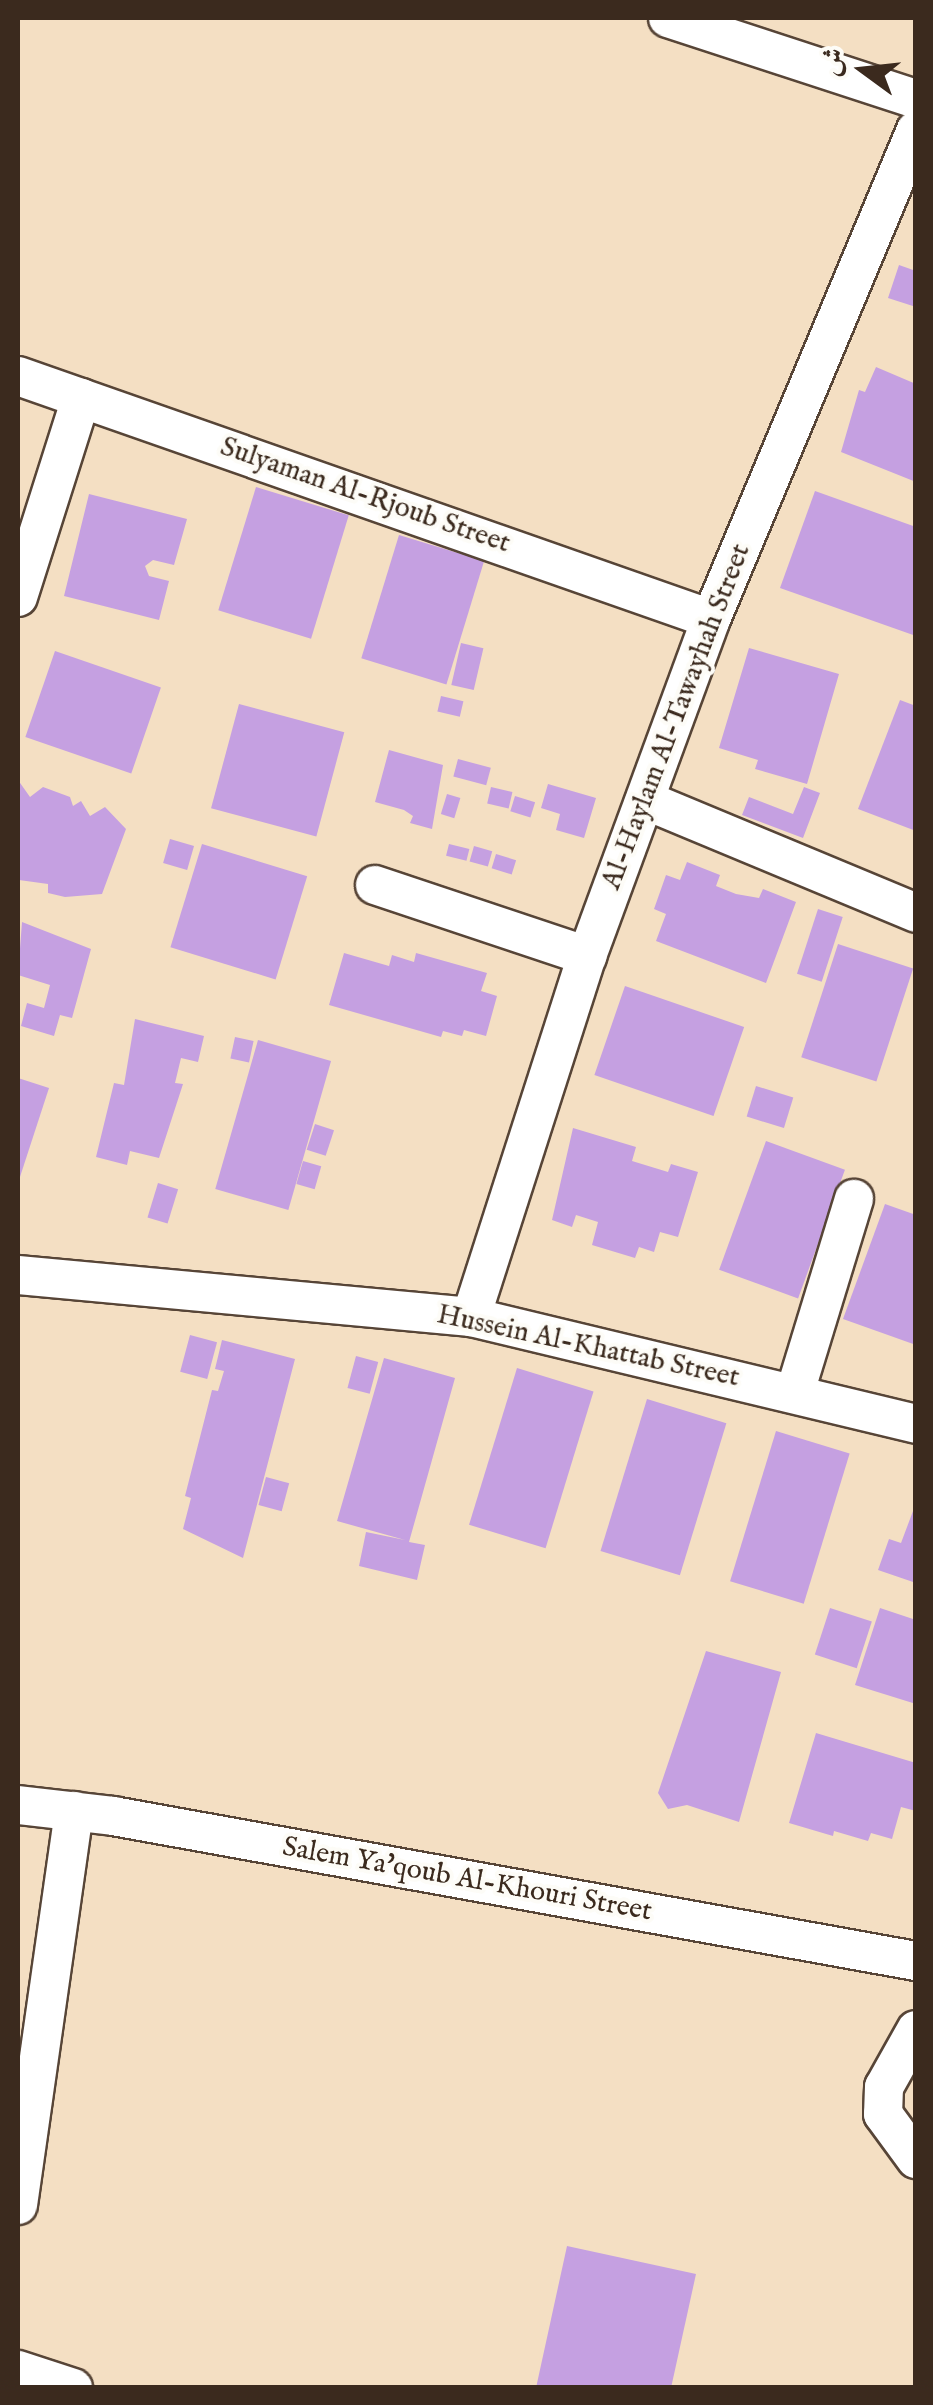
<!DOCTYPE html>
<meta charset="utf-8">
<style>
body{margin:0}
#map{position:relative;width:933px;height:2405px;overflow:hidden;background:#f4dfc3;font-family:"IM FELL English",Amiri,serif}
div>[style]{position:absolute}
.building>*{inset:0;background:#c5a0e1;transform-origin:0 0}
.roads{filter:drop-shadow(2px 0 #574537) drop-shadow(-2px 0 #574537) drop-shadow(0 2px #574537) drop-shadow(0 -2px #574537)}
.minor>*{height:38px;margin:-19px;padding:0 19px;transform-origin:19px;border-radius:19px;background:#fff}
span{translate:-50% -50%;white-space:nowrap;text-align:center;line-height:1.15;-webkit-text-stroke:8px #fdfcf7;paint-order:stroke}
.street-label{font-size:28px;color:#3b2a1e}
.frame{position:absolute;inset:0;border:20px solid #3b2a1e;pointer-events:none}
.north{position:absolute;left:813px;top:20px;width:100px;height:100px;-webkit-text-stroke:8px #fdfcf7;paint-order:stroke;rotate:285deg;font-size:28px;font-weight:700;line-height:40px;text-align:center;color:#3b2a1e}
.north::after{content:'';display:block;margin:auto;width:35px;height:45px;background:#3b2a1e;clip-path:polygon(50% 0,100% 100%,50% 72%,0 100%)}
</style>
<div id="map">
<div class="building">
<div style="clip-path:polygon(899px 265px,916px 271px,916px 307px,888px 298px)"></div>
<div style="clip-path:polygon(876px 367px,916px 384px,916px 482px,841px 452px,859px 390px,865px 392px)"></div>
<div style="left:256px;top:487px;width:97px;height:129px;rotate:17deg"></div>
<div style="clip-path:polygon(815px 491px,916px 527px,916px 636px,780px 588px)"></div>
<div style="clip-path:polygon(89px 494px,187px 519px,174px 565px,153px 560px,145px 566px,149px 576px,169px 581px,159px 620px,64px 596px)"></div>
<div style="left:399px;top:535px;width:89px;height:129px;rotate:17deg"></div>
<div style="left:461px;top:643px;width:23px;height:43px;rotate:13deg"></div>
<div style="clip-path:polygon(749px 648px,839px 674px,807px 784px,755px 769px,758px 760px,719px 748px)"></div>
<div style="left:55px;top:651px;width:112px;height:91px;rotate:19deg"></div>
<div style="left:441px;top:696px;width:23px;height:16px;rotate:13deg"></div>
<div style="clip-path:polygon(900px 700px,916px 706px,916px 831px,858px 809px)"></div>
<div style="left:239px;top:704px;width:109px;height:108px;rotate:15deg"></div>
<div style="clip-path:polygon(389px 750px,443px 765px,432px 829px,410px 823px,413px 816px,404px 810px,375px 802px)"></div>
<div style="left:458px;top:759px;width:34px;height:18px;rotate:15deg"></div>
<div style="clip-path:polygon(18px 780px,30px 797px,43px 787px,70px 797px,73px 806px,81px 801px,90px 816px,105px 807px,126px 829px,102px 894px,65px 897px,48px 893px,48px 884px,19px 880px)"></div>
<div style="clip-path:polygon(548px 784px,596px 798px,584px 838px,556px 830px,560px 814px,541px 808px)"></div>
<div style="left:491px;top:787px;width:22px;height:17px;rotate:13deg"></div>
<div style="clip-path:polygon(804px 787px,820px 793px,803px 838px,742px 815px,749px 797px,793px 814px)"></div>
<div style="left:447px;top:794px;width:14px;height:21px;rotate:17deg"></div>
<div style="left:515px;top:796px;width:21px;height:16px;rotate:17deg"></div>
<div style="left:170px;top:839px;width:25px;height:25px;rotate:16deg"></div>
<div style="left:202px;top:844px;width:110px;height:108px;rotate:17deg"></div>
<div style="left:449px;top:844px;width:21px;height:12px;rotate:14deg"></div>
<div style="left:474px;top:846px;width:19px;height:16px;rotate:16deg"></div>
<div style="left:496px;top:854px;width:21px;height:15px;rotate:17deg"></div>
<div style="clip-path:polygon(687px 862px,720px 875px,716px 886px,736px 894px,759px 898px,763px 889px,796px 902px,766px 983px,656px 941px,666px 914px,654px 909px,666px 875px,680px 880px)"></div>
<div style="left:818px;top:909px;width:26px;height:68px;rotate:18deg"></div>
<div style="clip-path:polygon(22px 922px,91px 949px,72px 1018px,60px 1015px,54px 1036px,21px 1026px,27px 1003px,44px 1008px,50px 985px,18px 975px)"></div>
<div style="left:838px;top:944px;width:79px;height:119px;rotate:18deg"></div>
<div style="clip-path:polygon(344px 953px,389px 966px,392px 955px,414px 962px,416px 953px,487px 973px,481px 991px,497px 996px,486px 1036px,464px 1030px,462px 1036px,443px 1031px,441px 1037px,329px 1005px)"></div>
<div style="left:625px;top:986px;width:126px;height:94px;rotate:19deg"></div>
<div style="clip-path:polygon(135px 1019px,204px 1036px,198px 1062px,181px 1058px,175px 1083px,183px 1084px,159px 1158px,130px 1151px,127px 1165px,96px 1157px,114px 1083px,124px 1085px)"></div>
<div style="left:235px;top:1037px;width:19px;height:22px;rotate:12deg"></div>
<div style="left:258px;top:1040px;width:76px;height:155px;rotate:16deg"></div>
<div style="clip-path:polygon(18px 1078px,49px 1088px,18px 1183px)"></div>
<div style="left:756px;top:1086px;width:39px;height:32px;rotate:17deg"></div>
<div style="left:315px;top:1124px;width:20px;height:27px;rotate:18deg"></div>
<div style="clip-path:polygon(573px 1128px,636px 1147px,632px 1161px,668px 1172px,671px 1164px,698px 1172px,678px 1237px,660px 1232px,654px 1252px,639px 1247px,635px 1258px,592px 1245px,598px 1222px,576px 1215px,572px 1227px,552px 1220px)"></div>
<div style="left:766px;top:1141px;width:84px;height:137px;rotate:20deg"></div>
<div style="left:303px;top:1161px;width:19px;height:24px;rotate:16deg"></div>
<div style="left:158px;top:1183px;width:21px;height:36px;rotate:17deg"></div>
<div style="clip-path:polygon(885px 1204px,916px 1215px,916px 1345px,843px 1319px)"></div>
<div style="left:190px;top:1335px;width:28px;height:38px;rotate:15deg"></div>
<div style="clip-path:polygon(222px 1340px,295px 1359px,243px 1558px,183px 1529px,191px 1498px,185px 1496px,212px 1390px,218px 1391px,224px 1371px,215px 1369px)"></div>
<div style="left:356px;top:1356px;width:23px;height:33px;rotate:15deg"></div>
<div style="clip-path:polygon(384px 1358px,455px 1378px,409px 1542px,425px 1545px,417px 1580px,359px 1566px,366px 1532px,405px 1540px,337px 1521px)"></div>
<div style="left:517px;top:1368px;width:80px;height:164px;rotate:17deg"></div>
<div style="left:647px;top:1399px;width:83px;height:159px;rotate:17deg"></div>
<div style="left:776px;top:1431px;width:77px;height:157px;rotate:17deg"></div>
<div style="left:266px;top:1477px;width:24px;height:29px;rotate:15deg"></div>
<div style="clip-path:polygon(916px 1503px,916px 1583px,878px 1570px,889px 1539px,901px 1543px)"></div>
<div style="left:830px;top:1608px;width:44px;height:49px;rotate:18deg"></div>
<div style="clip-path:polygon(880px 1608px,916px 1620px,916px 1704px,855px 1685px)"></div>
<div style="clip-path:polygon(706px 1651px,781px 1672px,739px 1822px,687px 1805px,668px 1809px,658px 1793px)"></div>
<div style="clip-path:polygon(816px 1733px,916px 1763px,916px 1811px,901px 1807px,892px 1839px,871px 1833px,868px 1841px,834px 1831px,833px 1836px,789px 1823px)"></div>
<div style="clip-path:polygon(567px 2246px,696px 2274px,671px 2388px,536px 2388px)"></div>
</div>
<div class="roads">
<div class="minor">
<div style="left:668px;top:18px;width:261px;rotate:18.1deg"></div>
<div style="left:18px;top:376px;width:734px;rotate:19.32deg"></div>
<div style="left:18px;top:597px;width:209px;rotate:-72.4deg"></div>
<div style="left:645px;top:800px;width:294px;rotate:22.6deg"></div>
<div style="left:375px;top:885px;width:224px;rotate:18.5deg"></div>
<div style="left:18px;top:1275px;width:455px;rotate:5.3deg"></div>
<div style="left:471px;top:1317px;width:458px;rotate:13.5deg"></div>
<div style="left:471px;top:1317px;width:379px;rotate:-72.2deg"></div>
<div style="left:587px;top:956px;width:359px;rotate:-69.8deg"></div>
<div style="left:711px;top:619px;width:530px;rotate:-67.26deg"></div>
<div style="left:795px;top:1392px;width:202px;rotate:-73deg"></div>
<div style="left:18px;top:1805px;width:96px;rotate:6.6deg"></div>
<div style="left:113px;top:1816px;width:816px;rotate:10.24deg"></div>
<div style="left:916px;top:2030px;width:65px;rotate:119.3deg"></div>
<div style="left:884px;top:2087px;width:27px;rotate:92deg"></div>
<div style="left:883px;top:2114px;width:56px;rotate:53.7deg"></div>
<div style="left:18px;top:2205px;width:398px;rotate:-81.9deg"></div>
<div style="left:18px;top:2370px;width:58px;rotate:18.1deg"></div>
</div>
</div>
<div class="street-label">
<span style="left:365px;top:496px;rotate:19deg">Sulyaman Al-Rjoub Street</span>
<span style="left:677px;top:717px;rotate:-69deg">Al-Haylam Al-Tawayhah Street</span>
<span style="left:588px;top:1347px;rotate:12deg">Hussein Al-Khattab Street</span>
<span style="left:467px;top:1880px;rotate:10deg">Salem Ya'qoub Al-Khouri Street</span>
</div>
<div class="frame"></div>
<div class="north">ش</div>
</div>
